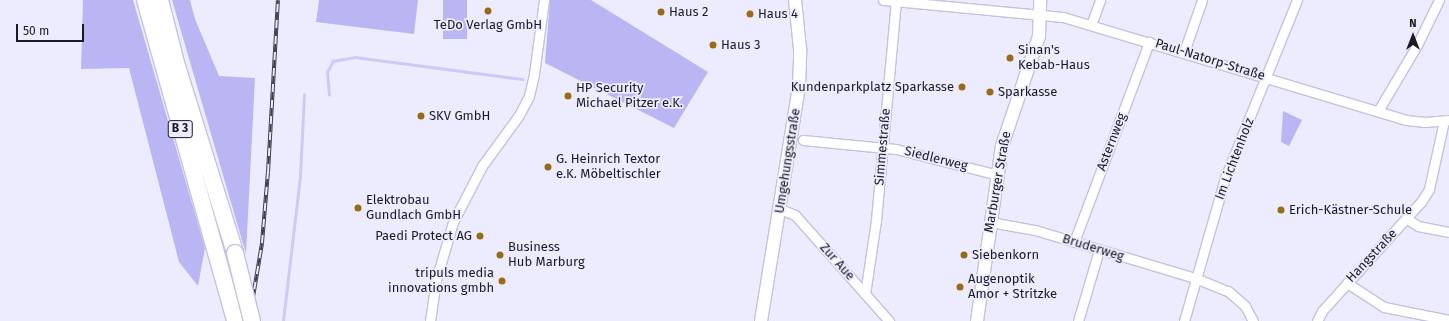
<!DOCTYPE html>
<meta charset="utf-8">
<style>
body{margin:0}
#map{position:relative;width:1449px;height:321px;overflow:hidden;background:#edecfe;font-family:"Fira Sans",sans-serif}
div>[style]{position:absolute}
.green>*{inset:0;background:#bab6f3;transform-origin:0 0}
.stream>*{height:2.5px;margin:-1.25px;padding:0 1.25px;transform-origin:1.25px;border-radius:1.25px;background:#cdcaf7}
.roads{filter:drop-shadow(1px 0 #c3c2df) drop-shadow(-1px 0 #c3c2df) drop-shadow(0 1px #c3c2df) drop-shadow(0 -1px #c3c2df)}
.street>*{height:9px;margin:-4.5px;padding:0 4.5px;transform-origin:4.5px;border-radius:4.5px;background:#fff}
.secondary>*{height:12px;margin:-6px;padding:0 6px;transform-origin:6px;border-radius:6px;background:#fff}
.highway>*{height:16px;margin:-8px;padding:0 8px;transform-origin:8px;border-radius:8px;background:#fff}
.rail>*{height:4px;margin-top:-2px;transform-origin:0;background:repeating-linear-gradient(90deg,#edecfe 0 8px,#403f4b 0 16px);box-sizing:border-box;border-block:1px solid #403f4b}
.bridges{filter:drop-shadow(1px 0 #c3c2df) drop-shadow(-1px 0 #c3c2df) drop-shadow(0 1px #c3c2df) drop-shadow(0 -1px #c3c2df)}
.highway-bridge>*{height:16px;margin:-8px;padding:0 8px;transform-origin:8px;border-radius:8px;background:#fff}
.dots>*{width:11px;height:11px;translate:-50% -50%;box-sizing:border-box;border:2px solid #edecfe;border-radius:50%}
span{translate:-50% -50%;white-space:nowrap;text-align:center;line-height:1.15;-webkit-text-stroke:3.5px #edecfe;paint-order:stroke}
.shield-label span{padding:1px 3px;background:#edecfe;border:1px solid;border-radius:3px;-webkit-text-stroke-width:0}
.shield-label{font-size:12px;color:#1b1a24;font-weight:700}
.poi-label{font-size:13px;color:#1b1a24}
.left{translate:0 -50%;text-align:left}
.right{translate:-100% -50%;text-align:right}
.street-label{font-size:13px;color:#1b1a24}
.north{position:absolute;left:1393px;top:16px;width:40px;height:40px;-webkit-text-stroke:3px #edecfe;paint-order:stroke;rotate:0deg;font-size:11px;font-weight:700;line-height:16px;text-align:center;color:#1b1a24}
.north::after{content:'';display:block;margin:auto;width:14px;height:18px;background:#1b1a24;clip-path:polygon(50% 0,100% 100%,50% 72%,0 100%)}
.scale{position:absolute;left:16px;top:24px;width:68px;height:18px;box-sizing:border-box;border:2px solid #1b1a24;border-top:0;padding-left:5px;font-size:12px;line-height:14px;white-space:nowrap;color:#1b1a24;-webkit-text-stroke:3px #edecfe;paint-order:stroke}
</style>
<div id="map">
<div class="green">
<div style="clip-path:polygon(83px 0,133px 0,205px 248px,198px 286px,179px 262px,129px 68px,81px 69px)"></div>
<div style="clip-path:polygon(172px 0,190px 0,195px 19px,219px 76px,255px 78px,246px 254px)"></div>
<div style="clip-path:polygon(319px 0,418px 0,414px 34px,316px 22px)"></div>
<div style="left:443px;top:0;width:24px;height:39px"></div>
<div style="clip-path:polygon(550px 0,591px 0,708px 72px,674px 128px,545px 63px)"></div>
<div style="clip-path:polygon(1283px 111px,1302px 120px,1289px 146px,1281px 142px)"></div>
</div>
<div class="stream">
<div style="left:329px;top:95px;width:23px;rotate:-95deg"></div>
<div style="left:327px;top:72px;width:13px;rotate:-61deg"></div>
<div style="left:333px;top:61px;width:22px;rotate:-10deg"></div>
<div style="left:355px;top:57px;width:169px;rotate:7.5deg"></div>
<div style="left:283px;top:321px;width:146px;rotate:-83.3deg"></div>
<div style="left:300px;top:176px;width:81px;rotate:-87.2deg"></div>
</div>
<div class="roads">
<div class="street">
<div style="left:883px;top:0;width:181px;rotate:5.4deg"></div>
<div style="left:1063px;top:17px;width:358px;rotate:16.7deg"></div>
<div style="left:1406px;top:120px;width:19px;rotate:6deg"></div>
<div style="left:1425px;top:122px;width:24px;rotate:-5deg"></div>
<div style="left:1091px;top:25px;width:27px;rotate:-70deg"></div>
<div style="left:1184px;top:52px;width:55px;rotate:-70.9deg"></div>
<div style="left:1378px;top:111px;width:77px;rotate:-59.4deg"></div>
<div style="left:1417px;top:45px;width:50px;rotate:-63.9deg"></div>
<div style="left:803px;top:140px;width:93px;rotate:5.5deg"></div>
<div style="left:896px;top:149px;width:105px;rotate:14.3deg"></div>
<div style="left:780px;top:209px;width:16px;rotate:22deg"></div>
<div style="left:795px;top:215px;width:142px;rotate:48.4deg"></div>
<div style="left:1407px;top:219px;width:13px;rotate:32deg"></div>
<div style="left:1418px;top:226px;width:32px;rotate:11deg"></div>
<div style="left:990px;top:222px;width:46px;rotate:10.1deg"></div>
<div style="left:1035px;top:230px;width:167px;rotate:16.7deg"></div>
<div style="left:1195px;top:278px;width:35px;rotate:22deg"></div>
<div style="left:1228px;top:291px;width:23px;rotate:41deg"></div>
<div style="left:1245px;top:306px;width:17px;rotate:62deg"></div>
<div style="left:1074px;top:242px;width:214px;rotate:-69.4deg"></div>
<div style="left:1347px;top:283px;width:44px;rotate:33deg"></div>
<div style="left:1384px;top:307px;width:66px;rotate:11.3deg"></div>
<div style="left:865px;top:294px;width:75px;rotate:-81.5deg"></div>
<div style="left:876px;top:220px;width:221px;rotate:-84.8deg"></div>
<div style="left:430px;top:321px;width:41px;rotate:-81.7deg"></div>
<div style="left:436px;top:280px;width:60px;rotate:-73.7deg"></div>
<div style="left:453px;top:222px;width:63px;rotate:-62.6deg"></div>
<div style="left:482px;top:166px;width:63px;rotate:-54deg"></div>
<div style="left:519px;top:115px;width:21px;rotate:-62deg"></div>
<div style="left:529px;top:96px;width:23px;rotate:-77deg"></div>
<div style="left:534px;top:74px;width:75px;rotate:-82.3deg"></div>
<div style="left:1078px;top:321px;width:74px;rotate:-73.5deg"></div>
<div style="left:1184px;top:321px;width:149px;rotate:-74deg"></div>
<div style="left:1225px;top:178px;width:192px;rotate:-68deg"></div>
<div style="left:1317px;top:321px;width:11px;rotate:-63deg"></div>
<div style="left:1322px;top:311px;width:147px;rotate:-47.8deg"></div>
<div style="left:1421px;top:202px;width:15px;rotate:-58deg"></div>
<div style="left:1429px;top:189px;width:70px;rotate:-77.6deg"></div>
</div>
<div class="secondary">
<div style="left:761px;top:321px;width:237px;rotate:-80.8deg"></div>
<div style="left:799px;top:87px;width:38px;rotate:-88deg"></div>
<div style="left:800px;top:49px;width:49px;rotate:-95.8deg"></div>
<div style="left:977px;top:321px;width:177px;rotate:-81.9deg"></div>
<div style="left:1002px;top:146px;width:116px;rotate:-71.4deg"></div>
<div style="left:1039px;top:36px;width:36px;rotate:-88deg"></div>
</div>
<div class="highway">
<div style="left:145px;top:0;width:333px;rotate:74.3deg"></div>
<div style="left:160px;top:0;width:65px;rotate:75.7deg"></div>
<div style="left:176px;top:63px;width:199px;rotate:72.7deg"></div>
</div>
</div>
<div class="rail">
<div style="left:249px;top:321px;width:79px;rotate:-80.5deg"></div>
<div style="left:262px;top:243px;width:71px;rotate:-85.2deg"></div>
<div style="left:268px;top:172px;width:172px;rotate:-86.7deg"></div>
</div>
<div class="bridges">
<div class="highway-bridge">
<div style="left:235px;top:253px;width:70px;rotate:76deg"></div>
</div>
</div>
<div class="dots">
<div style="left:488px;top:11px;background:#976b19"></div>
<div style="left:661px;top:12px;background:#976b19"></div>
<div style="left:750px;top:14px;background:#976b19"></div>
<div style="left:713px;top:45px;background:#976b19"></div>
<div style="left:1010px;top:58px;background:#976b19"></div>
<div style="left:962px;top:87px;background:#976b19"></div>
<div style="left:990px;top:92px;background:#976b19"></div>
<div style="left:568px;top:96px;background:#976b19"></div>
<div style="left:421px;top:116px;background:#976b19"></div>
<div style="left:548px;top:167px;background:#976b19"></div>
<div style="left:358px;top:208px;background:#976b19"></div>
<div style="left:1281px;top:210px;background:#976b19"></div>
<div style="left:480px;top:236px;background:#976b19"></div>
<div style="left:500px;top:255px;background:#976b19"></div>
<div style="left:964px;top:255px;background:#976b19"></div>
<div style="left:502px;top:281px;background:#976b19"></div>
<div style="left:960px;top:287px;background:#976b19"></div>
</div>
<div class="shield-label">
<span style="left:180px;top:129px">B 3</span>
</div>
<div class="poi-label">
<span class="left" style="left:669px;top:12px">Haus 2</span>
<span class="left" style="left:758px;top:14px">Haus 4</span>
<span style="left:488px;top:25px">TeDo Verlag GmbH</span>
<span class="left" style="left:721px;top:45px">Haus 3</span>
<span class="left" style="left:1018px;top:58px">Sinan's<br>Kebab-Haus</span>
<span class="right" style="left:954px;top:87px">Kundenparkplatz Sparkasse</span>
<span class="left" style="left:576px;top:96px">HP Security<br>Michael Pitzer e.K.</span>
<span class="left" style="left:998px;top:92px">Sparkasse</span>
<span class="left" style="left:429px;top:116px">SKV GmbH</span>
<span class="left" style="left:556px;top:167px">G. Heinrich Textor<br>e.K. Möbeltischler</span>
<span class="left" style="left:366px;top:208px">Elektrobau<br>Gundlach GmbH</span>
<span class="left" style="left:1289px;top:210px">Erich-Kästner-Schule</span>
<span class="right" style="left:472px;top:236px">Paedi Protect AG</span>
<span class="left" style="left:508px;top:255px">Business<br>Hub Marburg</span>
<span class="left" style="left:972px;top:255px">Siebenkorn</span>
<span class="right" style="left:494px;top:281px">tripuls media<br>innovations gmbh</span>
<span class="left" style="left:968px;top:287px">Augenoptik<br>Amor + Stritzke</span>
</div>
<div class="street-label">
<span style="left:1210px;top:60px;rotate:17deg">Paul-Natorp-Straße</span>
<span style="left:1112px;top:142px;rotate:-69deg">Asternweg</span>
<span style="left:883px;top:147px;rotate:-85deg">Simmestraße</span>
<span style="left:936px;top:159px;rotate:14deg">Siedlerweg</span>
<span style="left:1235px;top:159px;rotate:-69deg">Im Lichtenholz</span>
<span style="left:788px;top:161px;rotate:-81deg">Umgehungsstraße</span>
<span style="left:998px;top:182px;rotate:-80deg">Marburger Straße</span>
<span style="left:1093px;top:248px;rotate:17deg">Bruderweg</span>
<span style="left:1372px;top:256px;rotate:-47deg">Hangstraße</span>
<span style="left:837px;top:262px;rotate:48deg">Zur Aue</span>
</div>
<div class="north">N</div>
<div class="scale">50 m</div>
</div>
